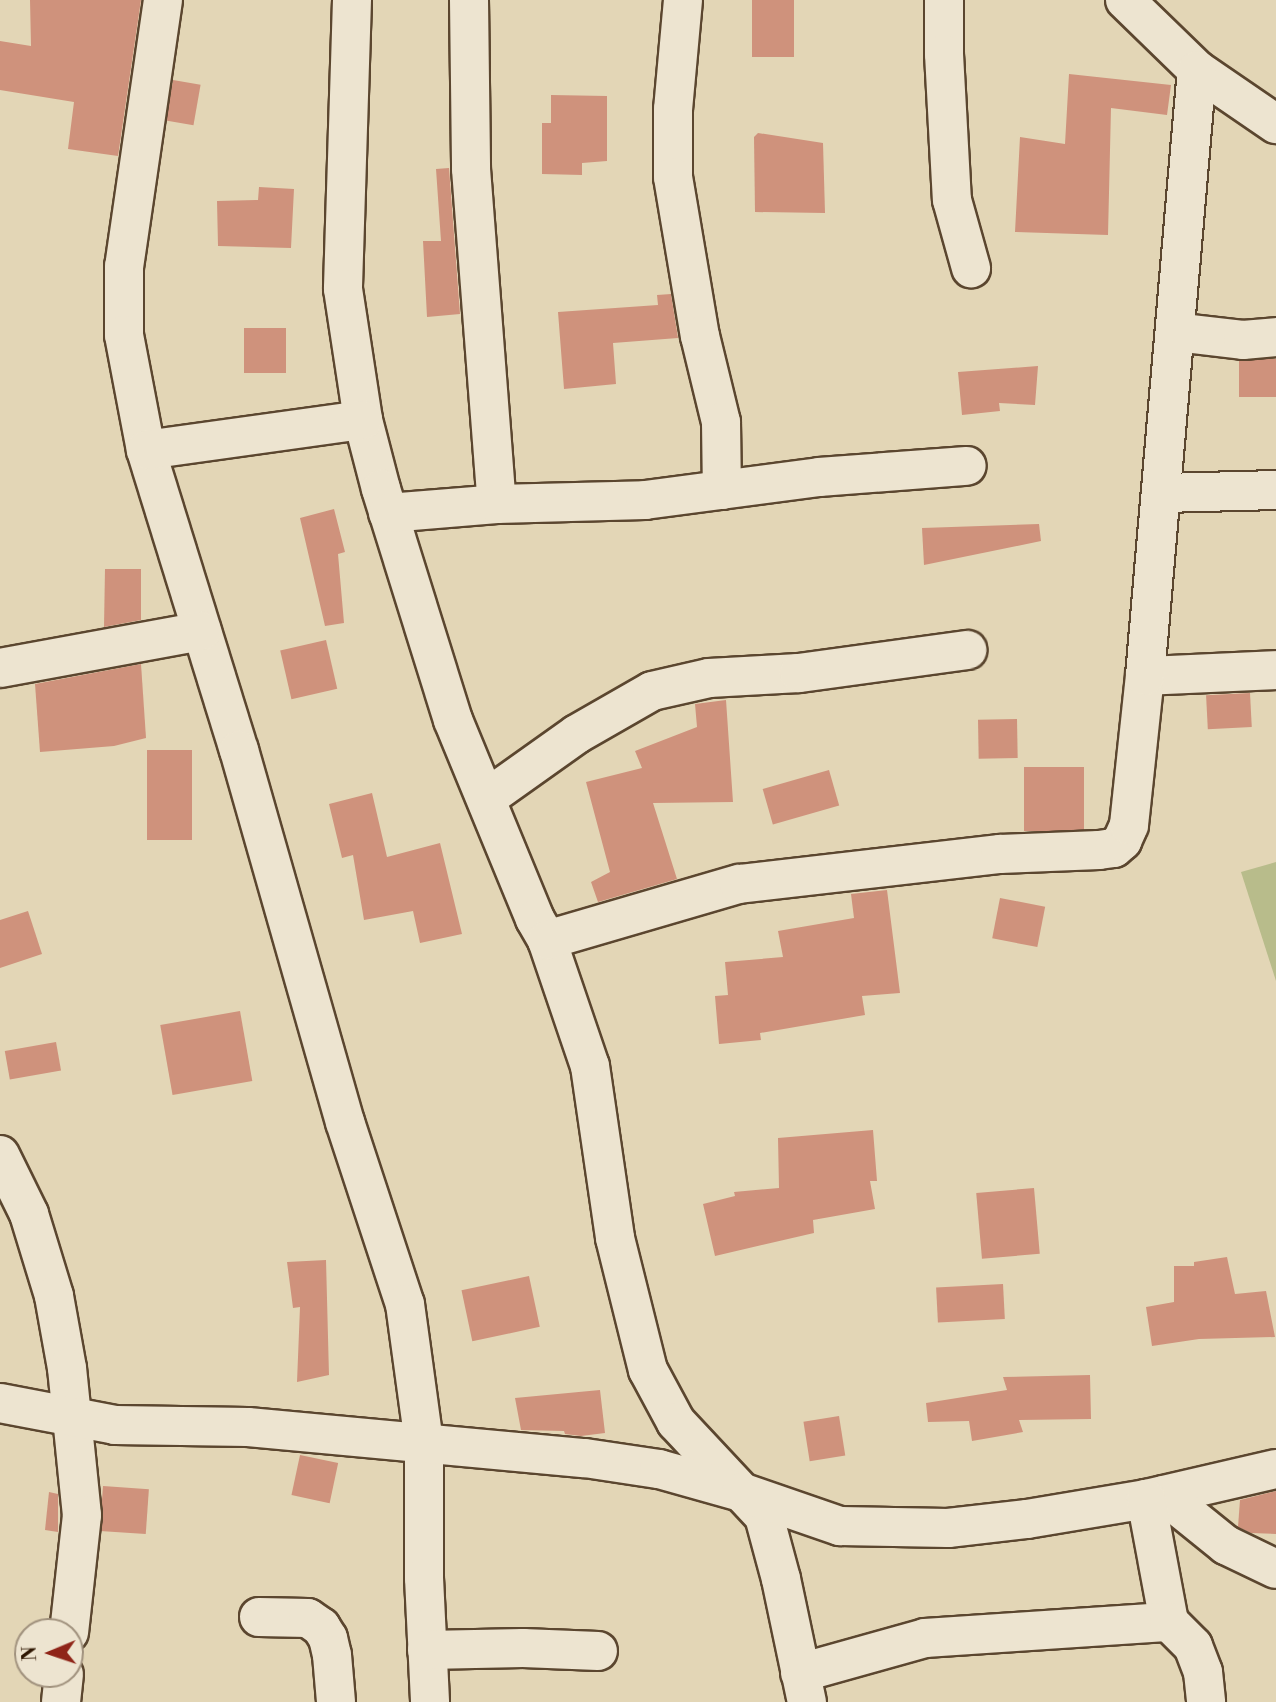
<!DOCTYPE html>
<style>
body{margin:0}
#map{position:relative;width:1276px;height:1702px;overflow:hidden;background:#e3d6b6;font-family:"Libre Bodoni",serif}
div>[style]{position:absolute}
.green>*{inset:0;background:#b8bc8b}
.building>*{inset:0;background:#cf927c;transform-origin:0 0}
.roads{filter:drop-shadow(2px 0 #5b462f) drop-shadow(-2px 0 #5b462f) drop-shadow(0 2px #5b462f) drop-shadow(0 -2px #5b462f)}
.street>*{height:38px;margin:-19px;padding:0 19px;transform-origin:19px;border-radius:19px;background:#ede4d0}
span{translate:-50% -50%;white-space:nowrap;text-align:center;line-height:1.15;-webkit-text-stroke:5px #ede4d0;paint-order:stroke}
.north{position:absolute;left:14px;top:1618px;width:70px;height:70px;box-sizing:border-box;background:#ede4d0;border:2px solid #a1927e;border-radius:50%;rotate:268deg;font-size:19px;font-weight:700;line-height:28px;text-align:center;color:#2e1602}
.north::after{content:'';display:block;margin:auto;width:24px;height:32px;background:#8f2418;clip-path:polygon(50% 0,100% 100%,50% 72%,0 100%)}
</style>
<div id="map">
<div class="green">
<div style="clip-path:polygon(1276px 862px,1276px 981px,1241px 872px)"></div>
</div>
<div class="building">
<div style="clip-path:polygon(30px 0,141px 0,118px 156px,68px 149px,74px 102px,0 90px,0 41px,31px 46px)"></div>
<div style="left:752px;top:0;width:42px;height:57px"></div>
<div style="clip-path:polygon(1069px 74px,1171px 85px,1167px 115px,1111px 108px,1108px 235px,1015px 232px,1020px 137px,1065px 144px)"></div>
<div style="left:173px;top:80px;width:28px;height:41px;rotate:10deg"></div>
<div style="clip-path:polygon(551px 95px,607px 96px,607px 161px,582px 163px,582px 175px,542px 174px,542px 123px,551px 123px)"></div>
<div style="clip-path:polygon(758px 133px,823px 143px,825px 213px,755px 212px,754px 137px)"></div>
<div style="clip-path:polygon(449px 168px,460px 314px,427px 317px,423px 241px,441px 241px,436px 169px)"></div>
<div style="clip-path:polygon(259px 187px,294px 189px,291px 248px,218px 246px,217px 201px,258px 200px)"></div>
<div style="clip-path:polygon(671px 294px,678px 338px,613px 343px,616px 384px,564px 389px,558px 312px,658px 305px,657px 295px)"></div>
<div style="left:244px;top:328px;width:42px;height:45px"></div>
<div style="left:1276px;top:359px;width:38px;height:37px;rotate:90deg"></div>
<div style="clip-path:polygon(1038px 366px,1035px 405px,999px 403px,1000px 411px,962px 415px,958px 372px)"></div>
<div style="clip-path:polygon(334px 509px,345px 552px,338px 554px,344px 623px,325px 626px,300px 518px)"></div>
<div style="clip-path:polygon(1039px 524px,1041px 541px,924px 565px,922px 528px)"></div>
<div style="clip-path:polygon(105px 569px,141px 569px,141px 620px,104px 627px)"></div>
<div style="left:326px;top:640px;width:50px;height:47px;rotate:77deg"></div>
<div style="clip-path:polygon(141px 664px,146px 738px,114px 746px,40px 752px,35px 684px)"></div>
<div style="left:1250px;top:693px;width:34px;height:44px;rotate:87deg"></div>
<div style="clip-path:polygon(726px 700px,733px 802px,653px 803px,677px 879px,598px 902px,591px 882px,610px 872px,586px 782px,642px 768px,635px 751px,697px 727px,695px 704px)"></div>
<div style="left:1017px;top:719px;width:39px;height:39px;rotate:89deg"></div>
<div style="left:147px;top:750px;width:45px;height:90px"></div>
<div style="left:1024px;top:767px;width:60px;height:64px"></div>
<div style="left:829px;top:770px;width:37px;height:69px;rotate:74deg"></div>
<div style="clip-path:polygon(372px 793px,387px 857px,440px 843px,462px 934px,420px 943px,413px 911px,364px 920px,353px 855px,342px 858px,329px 804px)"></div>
<div style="clip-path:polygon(887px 890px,900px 993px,862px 996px,865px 1015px,760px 1033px,761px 1040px,719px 1044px,715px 996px,728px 995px,725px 962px,783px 957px,778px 931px,854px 918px,851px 894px)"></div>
<div style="left:1000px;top:898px;width:46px;height:41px;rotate:11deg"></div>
<div style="clip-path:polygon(28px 911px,42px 954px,0 968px,0 920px)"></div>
<div style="left:240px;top:1011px;width:71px;height:81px;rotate:80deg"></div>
<div style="left:56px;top:1042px;width:29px;height:52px;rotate:80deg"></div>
<div style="clip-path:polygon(873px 1130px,877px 1181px,870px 1181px,875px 1209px,813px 1220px,814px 1233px,715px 1256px,703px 1204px,735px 1196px,734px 1192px,779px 1188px,778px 1138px)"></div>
<div style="left:1034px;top:1188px;width:66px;height:58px;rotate:85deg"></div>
<div style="clip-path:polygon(1227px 1257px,1235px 1294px,1266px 1291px,1275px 1337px,1199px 1339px,1152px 1346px,1146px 1307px,1174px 1302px,1174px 1266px,1194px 1266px,1194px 1262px)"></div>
<div style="clip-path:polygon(326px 1260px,329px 1375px,297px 1382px,300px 1307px,293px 1308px,287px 1262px)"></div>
<div style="left:529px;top:1276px;width:52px;height:69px;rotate:78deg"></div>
<div style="left:1003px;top:1284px;width:35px;height:67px;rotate:87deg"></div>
<div style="clip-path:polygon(1090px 1375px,1091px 1419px,1019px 1420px,1023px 1432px,972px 1441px,969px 1421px,928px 1422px,926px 1403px,1007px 1390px,1003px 1377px)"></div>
<div style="clip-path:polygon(600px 1390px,605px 1433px,581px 1436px,565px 1434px,564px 1431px,521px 1430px,515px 1398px)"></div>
<div style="left:839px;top:1416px;width:40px;height:36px;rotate:81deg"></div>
<div style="left:300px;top:1455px;width:39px;height:41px;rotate:12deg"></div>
<div style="left:103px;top:1486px;width:46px;height:45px;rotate:4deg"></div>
<div style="clip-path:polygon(1276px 1491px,1276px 1534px,1251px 1533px,1238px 1527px,1240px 1500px)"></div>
<div style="clip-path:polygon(49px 1492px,58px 1494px,58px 1532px,45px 1530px)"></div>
</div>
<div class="roads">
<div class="street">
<div style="left:163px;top:0;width:269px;rotate:98.3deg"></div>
<div style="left:124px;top:266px;width:69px;rotate:90deg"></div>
<div style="left:124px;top:335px;width:117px;rotate:79.2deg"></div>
<div style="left:146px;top:450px;width:314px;rotate:72.8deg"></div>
<div style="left:239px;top:750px;width:387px;rotate:74.1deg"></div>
<div style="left:345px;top:1122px;width:192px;rotate:71.8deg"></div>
<div style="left:405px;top:1304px;width:140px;rotate:82.2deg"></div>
<div style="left:424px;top:1443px;width:135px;rotate:90deg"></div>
<div style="left:424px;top:1578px;width:124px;rotate:87.2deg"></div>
<div style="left:352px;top:0;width:289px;rotate:91.8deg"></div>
<div style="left:343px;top:289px;width:133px;rotate:81.3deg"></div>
<div style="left:363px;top:420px;width:71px;rotate:75.4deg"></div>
<div style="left:381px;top:489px;width:242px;rotate:72.7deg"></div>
<div style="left:453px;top:720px;width:215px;rotate:67.6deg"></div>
<div style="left:535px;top:919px;width:24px;rotate:60deg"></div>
<div style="left:547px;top:940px;width:133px;rotate:71.2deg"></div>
<div style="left:590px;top:1066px;width:174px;rotate:81.7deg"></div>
<div style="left:615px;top:1238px;width:136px;rotate:76deg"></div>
<div style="left:648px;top:1370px;width:59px;rotate:61.7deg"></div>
<div style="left:676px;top:1422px;width:129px;rotate:46.9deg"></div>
<div style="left:764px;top:1516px;width:65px;rotate:74.9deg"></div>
<div style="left:781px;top:1579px;width:126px;rotate:78.1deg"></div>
<div style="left:469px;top:0;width:169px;rotate:89.3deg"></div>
<div style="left:471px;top:169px;width:336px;rotate:85.6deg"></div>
<div style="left:683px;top:0;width:109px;rotate:95.2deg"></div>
<div style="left:673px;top:109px;width:68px;rotate:90deg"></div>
<div style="left:673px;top:177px;width:161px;rotate:80.4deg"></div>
<div style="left:700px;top:336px;width:89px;rotate:76.3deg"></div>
<div style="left:721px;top:422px;width:68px;rotate:89.2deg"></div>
<div style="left:944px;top:0;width:54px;rotate:90deg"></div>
<div style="left:944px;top:54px;width:146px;rotate:86.9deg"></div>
<div style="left:952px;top:200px;width:71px;rotate:74.4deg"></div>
<div style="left:1125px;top:0;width:100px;rotate:44.2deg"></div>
<div style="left:1197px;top:70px;width:96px;rotate:34.4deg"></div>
<div style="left:1175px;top:332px;width:68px;rotate:6.7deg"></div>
<div style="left:1243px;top:340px;width:33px;rotate:-5deg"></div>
<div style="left:146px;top:450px;width:219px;rotate:-7.9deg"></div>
<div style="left:1163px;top:493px;width:113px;rotate:-1.5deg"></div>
<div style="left:388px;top:513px;width:109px;rotate:-4.7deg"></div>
<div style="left:497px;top:504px;width:148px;rotate:-1.5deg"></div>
<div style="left:645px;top:500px;width:176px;rotate:-7.5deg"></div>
<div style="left:819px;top:477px;width:148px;rotate:-4.3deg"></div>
<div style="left:0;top:668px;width:205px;rotate:-10.4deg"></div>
<div style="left:1145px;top:676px;width:131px;rotate:-2.6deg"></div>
<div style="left:487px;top:798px;width:110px;rotate:-35.4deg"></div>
<div style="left:577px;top:734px;width:86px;rotate:-29.8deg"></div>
<div style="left:652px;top:691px;width:58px;rotate:-12.8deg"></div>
<div style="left:709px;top:678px;width:90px;rotate:-3.2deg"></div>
<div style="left:799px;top:673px;width:170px;rotate:-7.8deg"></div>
<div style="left:547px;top:940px;width:200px;rotate:-16.3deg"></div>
<div style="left:739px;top:884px;width:263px;rotate:-6.6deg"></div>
<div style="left:1000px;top:854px;width:99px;rotate:-2.3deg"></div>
<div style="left:1099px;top:850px;width:15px;rotate:-8deg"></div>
<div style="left:1114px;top:848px;width:11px;rotate:-41deg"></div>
<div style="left:1122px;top:841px;width:17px;rotate:-66deg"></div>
<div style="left:1129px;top:825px;width:150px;rotate:-83.9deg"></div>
<div style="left:1145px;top:676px;width:608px;rotate:-85.1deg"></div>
<div style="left:0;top:1155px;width:66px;rotate:63.8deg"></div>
<div style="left:29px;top:1214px;width:86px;rotate:73deg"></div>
<div style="left:54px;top:1296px;width:73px;rotate:79.8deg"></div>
<div style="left:67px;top:1368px;width:148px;rotate:84.2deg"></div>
<div style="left:82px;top:1515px;width:118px;rotate:96.3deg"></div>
<div style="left:0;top:1403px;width:117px;rotate:10.8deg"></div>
<div style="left:115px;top:1425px;width:133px;rotate:0.9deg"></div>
<div style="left:248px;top:1427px;width:338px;rotate:5.3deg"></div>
<div style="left:585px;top:1458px;width:75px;rotate:8.5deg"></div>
<div style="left:659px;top:1469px;width:85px;rotate:15.7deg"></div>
<div style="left:741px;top:1492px;width:105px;rotate:19deg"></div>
<div style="left:840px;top:1526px;width:108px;rotate:1.1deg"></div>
<div style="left:948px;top:1528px;width:80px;rotate:-6.5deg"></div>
<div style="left:1027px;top:1519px;width:121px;rotate:-9.5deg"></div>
<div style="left:1146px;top:1499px;width:133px;rotate:-13deg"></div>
<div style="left:1164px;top:1495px;width:80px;rotate:38.9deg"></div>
<div style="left:1226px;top:1545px;width:55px;rotate:25.6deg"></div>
<div style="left:1146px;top:1499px;width:125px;rotate:79.4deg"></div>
<div style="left:259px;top:1617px;width:49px;rotate:1.2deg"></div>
<div style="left:308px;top:1618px;width:16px;rotate:35deg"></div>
<div style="left:321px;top:1627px;width:13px;rotate:58deg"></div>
<div style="left:328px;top:1638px;width:17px;rotate:77deg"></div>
<div style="left:332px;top:1655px;width:47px;rotate:85.1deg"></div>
<div style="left:427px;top:1650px;width:96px;rotate:-1.2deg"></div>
<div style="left:523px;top:1648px;width:75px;rotate:2.3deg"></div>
<div style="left:800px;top:1673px;width:130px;rotate:-15.6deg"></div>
<div style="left:925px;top:1638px;width:245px;rotate:-3.8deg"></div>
<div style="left:1169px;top:1622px;width:34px;rotate:45deg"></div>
<div style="left:1193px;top:1646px;width:28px;rotate:69deg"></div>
<div style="left:1203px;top:1672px;width:30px;rotate:84deg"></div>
<div style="left:61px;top:1702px;width:28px;rotate:-84deg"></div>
</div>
</div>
<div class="north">N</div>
</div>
